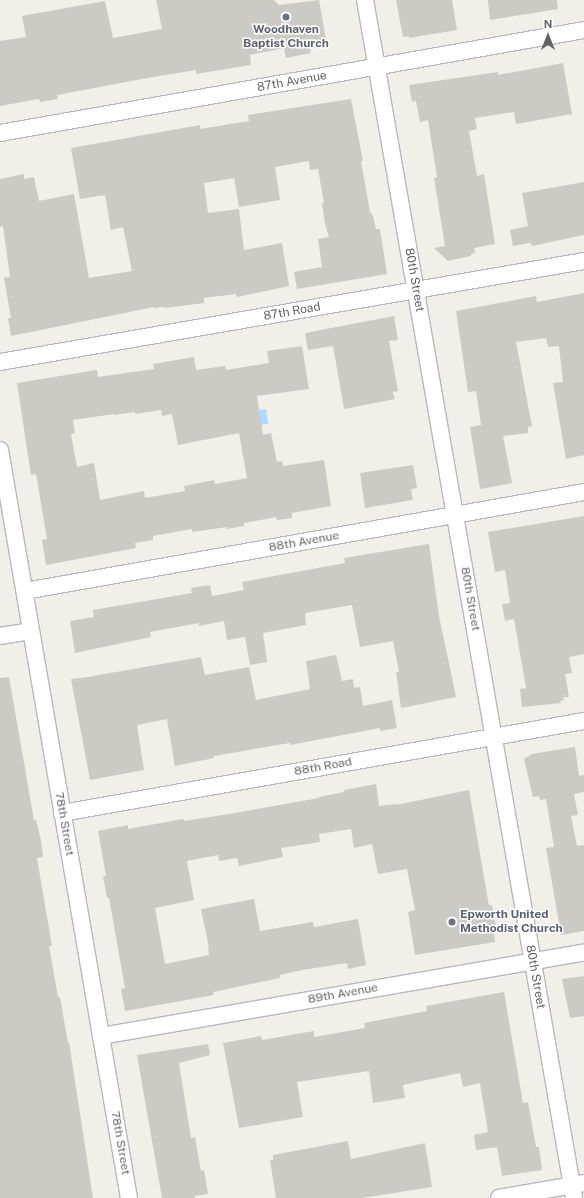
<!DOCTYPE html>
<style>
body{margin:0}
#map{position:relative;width:584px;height:1198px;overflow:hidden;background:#f1efe8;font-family:"Public Sans",sans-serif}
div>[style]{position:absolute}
.water>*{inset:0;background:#aadaff;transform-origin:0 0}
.building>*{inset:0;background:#cccac5}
.roads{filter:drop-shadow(1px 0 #b5b8bc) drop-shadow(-1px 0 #b5b8bc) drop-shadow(0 1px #b5b8bc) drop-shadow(0 -1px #b5b8bc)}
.street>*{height:16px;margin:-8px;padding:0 8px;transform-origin:8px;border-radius:8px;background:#fff}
.dots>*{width:11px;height:11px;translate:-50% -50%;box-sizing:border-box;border:2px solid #fff;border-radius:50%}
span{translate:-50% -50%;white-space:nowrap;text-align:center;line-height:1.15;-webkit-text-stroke:3px #fff;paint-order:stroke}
.worship-label{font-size:12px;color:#5b616d;font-weight:700}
.left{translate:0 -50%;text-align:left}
.street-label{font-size:12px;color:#5f6368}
.north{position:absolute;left:528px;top:16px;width:40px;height:40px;-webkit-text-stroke:3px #fff;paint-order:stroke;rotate:0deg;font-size:11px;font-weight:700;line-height:16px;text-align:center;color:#5f6368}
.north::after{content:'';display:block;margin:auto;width:14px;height:18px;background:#5f6368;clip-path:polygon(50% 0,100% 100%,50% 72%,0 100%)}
</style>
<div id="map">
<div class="water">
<div style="left:266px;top:409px;width:15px;height:26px;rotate:82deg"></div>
</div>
<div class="building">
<div style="clip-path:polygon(156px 0,274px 0,279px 5px,319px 0,327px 45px,310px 48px,311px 53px,286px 58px,284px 48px,250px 55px,251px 65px,196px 74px,196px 70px,153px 77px,57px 95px,58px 99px,40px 102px,39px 99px,0 106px,0 41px,26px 37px,22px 16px,105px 1px,113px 38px,162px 29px)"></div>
<div style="clip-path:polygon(396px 0,452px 0,457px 30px,409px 38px,409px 36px,403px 37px)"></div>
<div style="clip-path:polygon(488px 0,557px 0,558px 9px,490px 20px)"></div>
<div style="clip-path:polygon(563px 63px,572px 114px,516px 124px,514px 112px,475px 118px,477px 129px,469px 131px,477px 176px,484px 174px,495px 244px,474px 248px,475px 253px,471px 254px,471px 256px,448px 261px,434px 248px,445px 246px,434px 178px,437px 177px,428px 120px,420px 122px,416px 101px,412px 102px,409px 85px,498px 72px,498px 75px)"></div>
<div style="clip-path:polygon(351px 99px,363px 161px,361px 161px,370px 212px,373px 216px,376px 229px,380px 229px,387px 274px,297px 289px,294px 272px,322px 267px,318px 239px,329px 237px,325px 224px,322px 203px,324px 203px,318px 169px,310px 170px,309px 161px,275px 167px,280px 200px,239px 207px,234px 178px,204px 183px,208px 213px,239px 209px,244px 250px,282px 243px,289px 286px,237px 297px,236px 294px,204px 298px,204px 303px,165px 308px,165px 307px,155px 308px,154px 307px,11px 336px,8px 318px,11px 318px,4px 278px,10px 277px,3px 226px,0 227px,0 179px,24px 174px,24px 179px,34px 177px,39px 201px,74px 194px,89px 278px,132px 271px,123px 227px,111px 230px,105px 195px,80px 199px,71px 148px,200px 125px,200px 129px,249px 121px,248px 115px)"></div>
<div style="clip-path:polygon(584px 182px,584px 235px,532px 246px,531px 243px,513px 246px,510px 230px,528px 226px,522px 193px)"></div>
<div style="clip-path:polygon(584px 293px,584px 455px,566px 459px,553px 383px,563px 382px,559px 346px,548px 347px,546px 338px,516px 342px,532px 426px,528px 427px,528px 433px,503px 436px,512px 483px,480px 489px,470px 427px,481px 425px,476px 391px,468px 392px,456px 311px,536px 296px,537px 302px)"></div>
<div style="clip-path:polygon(394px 316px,398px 340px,389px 341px,398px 391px,393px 392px,395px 399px,344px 409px,333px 346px,308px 350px,305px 333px)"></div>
<div style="clip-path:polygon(evenodd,302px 346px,309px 389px,257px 396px,263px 435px,271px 433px,277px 462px,282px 461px,283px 466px,324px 460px,331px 506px,292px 513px,292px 518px,277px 520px,276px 517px,244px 523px,244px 526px,227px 529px,227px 527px,192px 532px,192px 529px,153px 536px,153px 540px,135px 543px,136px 548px,46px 565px,42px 540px,47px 539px,36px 474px,31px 475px,17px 383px,97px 370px,98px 377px,154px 369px,153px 364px,194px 357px,196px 370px,225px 366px,226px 370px,269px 363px,267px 351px,302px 346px,161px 410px,162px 416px,172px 414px,178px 445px,239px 433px,247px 478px,215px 484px,214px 480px,184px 486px,185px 491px,145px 498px,144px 491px,100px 500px,94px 463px,77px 467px,71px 434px,75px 433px,73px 420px,114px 414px,114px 415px,135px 412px,135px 414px,161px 410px)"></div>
<div style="clip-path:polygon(413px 465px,417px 488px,411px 489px,413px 500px,365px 508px,360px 473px)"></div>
<div style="clip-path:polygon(584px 516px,584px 654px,569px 657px,572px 673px,565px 674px,569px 697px,563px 697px,564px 700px,560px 701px,561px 703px,522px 707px,520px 689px,526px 688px,514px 619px,505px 621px,502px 604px,510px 603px,505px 570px,495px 572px,488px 532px)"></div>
<div style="clip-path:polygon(429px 544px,439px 616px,456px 697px,401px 708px,396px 672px,399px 672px,393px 641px,360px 647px,352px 605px,305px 613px,306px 625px,263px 633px,267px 662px,250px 665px,245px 637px,227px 640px,224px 621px,199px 626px,199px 623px,150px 632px,151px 637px,75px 653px,70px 621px,94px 617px,93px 610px,192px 593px,191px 588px,210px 585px,212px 596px,244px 590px,242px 582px,345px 563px,344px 558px)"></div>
<div style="clip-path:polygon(336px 655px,342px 681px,353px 679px,354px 688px,360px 687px,363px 706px,392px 700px,397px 728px,380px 731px,380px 728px,290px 745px,290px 743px,271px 746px,214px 756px,214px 758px,175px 766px,167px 719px,137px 725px,144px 770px,90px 780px,71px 679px,88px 677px,201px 657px,205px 675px,249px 667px,256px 700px,310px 689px,306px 661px)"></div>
<div style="clip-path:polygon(9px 677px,34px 820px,36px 820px,41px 840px,43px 857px,37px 858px,52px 946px,49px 946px,58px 997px,60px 997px,68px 1043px,69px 1042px,93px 1198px,0 1198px,0 678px)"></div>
<div style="clip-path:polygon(575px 747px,579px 776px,584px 775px,584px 792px,574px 794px,578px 815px,571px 816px,577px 846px,584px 845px,584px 931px,561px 935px,546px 848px,554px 847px,546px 799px,540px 800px,539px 796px,533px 797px,524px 759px,532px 754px)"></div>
<div style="clip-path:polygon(376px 784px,379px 806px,396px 804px,396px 805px,469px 790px,489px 906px,492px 905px,497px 932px,494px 933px,495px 942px,415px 955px,408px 912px,415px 910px,407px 869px,378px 874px,372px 844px,354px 848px,351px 829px,319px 834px,320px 842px,281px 848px,283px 857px,239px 866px,237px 858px,219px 861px,218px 855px,187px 861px,194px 900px,155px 908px,165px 964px,209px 955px,208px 949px,209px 948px,201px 909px,254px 899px,260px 931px,313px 922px,314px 927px,358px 919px,366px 965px,348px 969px,347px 963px,302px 970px,280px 975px,280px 978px,213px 992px,214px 995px,125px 1011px,121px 989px,125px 988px,109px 898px,107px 898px,103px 876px,106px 876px,98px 831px,128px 825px,128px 829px,183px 819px,184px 821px,229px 814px,319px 798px,319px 797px,344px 792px,344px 790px)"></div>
<div style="clip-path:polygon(584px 976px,584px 1016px,570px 1018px,562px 979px)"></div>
<div style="clip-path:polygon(504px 992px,523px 1103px,528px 1102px,536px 1147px,539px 1147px,542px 1170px,502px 1176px,497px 1147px,476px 1150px,474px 1135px,488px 1132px,480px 1083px,463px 1087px,460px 1073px,403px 1085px,405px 1098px,373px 1103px,369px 1071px,297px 1082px,303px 1117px,239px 1128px,223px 1043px,261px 1036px,262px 1040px,314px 1031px,314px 1037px,365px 1028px,364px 1023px,427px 1011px,426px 1006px)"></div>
<div style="clip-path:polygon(208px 1044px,210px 1055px,179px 1063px,191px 1138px,195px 1137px,201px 1171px,204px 1170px,208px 1194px,195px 1196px,195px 1198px,162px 1198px,137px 1055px)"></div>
<div style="clip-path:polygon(348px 1141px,351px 1159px,425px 1143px,432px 1187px,362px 1198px,276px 1198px,270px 1160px,273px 1160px,273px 1155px)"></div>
</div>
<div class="roads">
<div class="street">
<div style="left:365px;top:0;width:1216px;rotate:80.1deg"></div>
<div style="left:0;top:133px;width:593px;rotate:-10deg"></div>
<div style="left:0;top:362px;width:593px;rotate:-9.81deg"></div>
<div style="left:0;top:450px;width:759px;rotate:80.22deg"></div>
<div style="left:25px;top:591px;width:568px;rotate:-10.04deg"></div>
<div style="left:0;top:636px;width:31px;rotate:-9deg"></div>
<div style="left:62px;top:813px;width:530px;rotate:-10deg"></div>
<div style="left:101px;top:1036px;width:490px;rotate:-9.8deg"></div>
<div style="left:499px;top:1198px;width:86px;rotate:-10deg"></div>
</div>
</div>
<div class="dots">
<div style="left:286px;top:17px;background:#6b7280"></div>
<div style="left:452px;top:922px;background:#6b7280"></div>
</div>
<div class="worship-label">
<span style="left:286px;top:37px">Woodhaven<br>Baptist Church</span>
<span class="left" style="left:460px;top:922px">Epworth United<br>Methodist Church</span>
</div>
<div class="street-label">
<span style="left:292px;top:82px;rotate:-10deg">87th Avenue</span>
<span style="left:414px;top:280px;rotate:80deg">80th Street</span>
<span style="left:292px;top:312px;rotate:-10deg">87th Road</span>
<span style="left:304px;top:542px;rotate:-10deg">88th Avenue</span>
<span style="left:470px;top:599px;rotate:80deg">80th Street</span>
<span style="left:323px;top:767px;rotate:-10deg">88th Road</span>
<span style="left:64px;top:824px;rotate:80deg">78th Street</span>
<span style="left:535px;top:977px;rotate:80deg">80th Street</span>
<span style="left:343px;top:994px;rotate:-10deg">89th Avenue</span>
<span style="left:120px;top:1143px;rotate:80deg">78th Street</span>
</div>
<div class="north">N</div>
</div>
